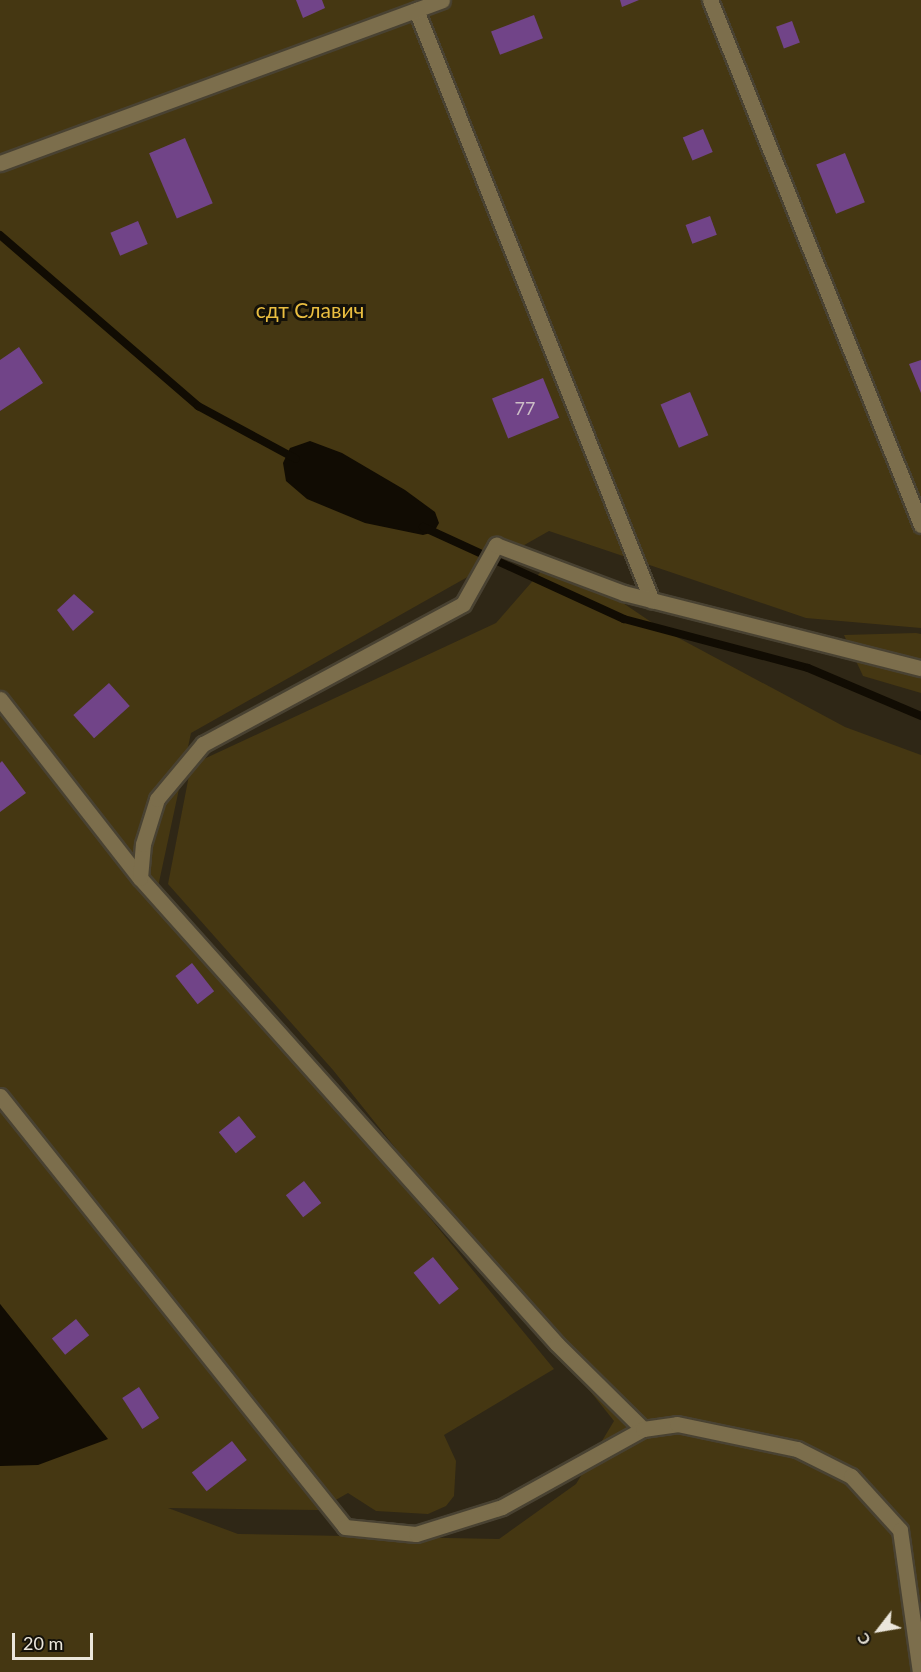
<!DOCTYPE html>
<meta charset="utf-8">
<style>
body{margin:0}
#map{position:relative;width:921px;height:1672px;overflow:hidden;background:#2f2716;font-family:Lato,sans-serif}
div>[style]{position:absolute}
.green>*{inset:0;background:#453712}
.water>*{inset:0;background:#110c03}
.stream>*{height:8px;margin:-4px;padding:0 4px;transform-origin:4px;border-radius:4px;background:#110c03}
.building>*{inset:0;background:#714488;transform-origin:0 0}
.roads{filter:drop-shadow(2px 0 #494232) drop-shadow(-2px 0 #494232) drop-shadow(0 2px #494232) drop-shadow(0 -2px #494232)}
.minor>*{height:15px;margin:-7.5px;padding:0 7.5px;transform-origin:7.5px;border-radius:7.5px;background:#7c6e4c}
span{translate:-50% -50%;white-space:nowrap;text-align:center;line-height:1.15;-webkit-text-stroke:6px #141109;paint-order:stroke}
.number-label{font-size:18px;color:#ccbec6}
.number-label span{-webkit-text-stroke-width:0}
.park-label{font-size:21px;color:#eabe40}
.north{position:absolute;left:849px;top:1600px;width:60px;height:60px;-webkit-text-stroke:4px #141109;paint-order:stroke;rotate:239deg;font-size:16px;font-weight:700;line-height:24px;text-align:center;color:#ebe6db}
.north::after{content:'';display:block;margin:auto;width:21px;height:27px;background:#ebe6db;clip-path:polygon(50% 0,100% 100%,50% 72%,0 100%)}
.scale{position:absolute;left:12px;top:1633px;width:81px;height:27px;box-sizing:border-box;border:3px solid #ebe6db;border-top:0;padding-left:8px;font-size:18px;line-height:21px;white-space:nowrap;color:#ebe6db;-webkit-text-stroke:4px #141109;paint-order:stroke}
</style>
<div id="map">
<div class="green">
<div style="clip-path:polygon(0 0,921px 0,921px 628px,806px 618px,549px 531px,191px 733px,158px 887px,554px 1369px,444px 1435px,456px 1461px,454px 1496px,446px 1506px,428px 1514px,376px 1511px,348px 1493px,318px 1510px,168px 1508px,238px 1534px,499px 1539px,576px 1484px,614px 1421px,333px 1070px,168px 884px,191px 765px,496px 623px,544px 568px,586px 578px,660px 628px,845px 727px,921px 755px,921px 1672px,0 1672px,0 1466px,107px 1439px,0 1304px)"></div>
<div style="clip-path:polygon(916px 633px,921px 634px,921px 693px,863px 676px,844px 635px)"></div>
</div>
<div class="water">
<div style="clip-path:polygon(310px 441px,342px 453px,405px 490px,435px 512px,439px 523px,434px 532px,423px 535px,365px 523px,307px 499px,286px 481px,283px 463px,290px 448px)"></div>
<div style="clip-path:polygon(0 1304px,108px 1439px,38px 1465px,0 1466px)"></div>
</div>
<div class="stream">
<div style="left:0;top:235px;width:262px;rotate:40.8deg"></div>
<div style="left:198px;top:406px;width:111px;rotate:28.4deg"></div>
<div style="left:423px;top:527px;width:221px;rotate:24.6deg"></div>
<div style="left:624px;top:619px;width:190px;rotate:14.9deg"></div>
<div style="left:808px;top:668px;width:123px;rotate:23deg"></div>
</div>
<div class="building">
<div style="clip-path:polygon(296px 0,322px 0,325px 8px,303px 18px)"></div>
<div style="clip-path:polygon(620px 0,639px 0,622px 7px)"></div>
<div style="left:534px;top:15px;width:25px;height:46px;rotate:69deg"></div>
<div style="left:792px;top:21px;width:23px;height:17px;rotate:70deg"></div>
<div style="left:703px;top:129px;width:25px;height:22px;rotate:67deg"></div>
<div style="left:185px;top:138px;width:71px;height:39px;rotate:67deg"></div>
<div style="left:845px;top:153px;width:53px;height:31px;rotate:68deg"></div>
<div style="left:710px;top:216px;width:20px;height:26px;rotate:70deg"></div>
<div style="left:138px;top:221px;width:25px;height:30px;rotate:67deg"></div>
<div style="clip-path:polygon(19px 347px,43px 383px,0 411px,0 360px)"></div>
<div style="clip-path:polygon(921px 360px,921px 393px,909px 364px)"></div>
<div style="left:543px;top:378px;width:43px;height:55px;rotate:68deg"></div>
<div style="left:690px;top:392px;width:47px;height:32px;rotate:67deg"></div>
<div style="clip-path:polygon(74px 594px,94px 612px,73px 631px,57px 610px)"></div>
<div style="left:109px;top:683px;width:31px;height:48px;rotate:48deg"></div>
<div style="clip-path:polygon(2px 761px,26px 793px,0 812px,0 763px)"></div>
<div style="left:192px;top:963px;width:36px;height:21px;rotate:52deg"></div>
<div style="left:239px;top:1116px;width:27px;height:26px;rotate:51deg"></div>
<div style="left:304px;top:1181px;width:28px;height:23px;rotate:52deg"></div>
<div style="left:433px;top:1257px;width:41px;height:25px;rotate:51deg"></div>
<div style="left:76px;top:1319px;width:21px;height:31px;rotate:51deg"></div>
<div style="left:139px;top:1387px;width:37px;height:20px;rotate:57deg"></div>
<div style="left:232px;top:1441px;width:24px;height:51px;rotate:52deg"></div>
</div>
<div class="roads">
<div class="minor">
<div style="left:710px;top:0;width:566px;rotate:68.1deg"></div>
<div style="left:416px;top:10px;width:636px;rotate:68.23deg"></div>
<div style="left:0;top:163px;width:471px;rotate:-20.2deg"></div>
<div style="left:0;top:699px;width:227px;rotate:52deg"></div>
<div style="left:140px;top:878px;width:625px;rotate:48.18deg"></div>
<div style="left:557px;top:1344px;width:121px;rotate:44.7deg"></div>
<div style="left:140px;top:878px;width:34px;rotate:-85deg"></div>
<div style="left:143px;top:844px;width:47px;rotate:-72.7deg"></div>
<div style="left:157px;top:799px;width:72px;rotate:-50.1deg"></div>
<div style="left:203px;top:744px;width:295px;rotate:-28.3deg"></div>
<div style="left:463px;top:604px;width:68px;rotate:-60.8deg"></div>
<div style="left:496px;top:545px;width:137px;rotate:20.6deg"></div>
<div style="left:624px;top:593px;width:306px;rotate:14.2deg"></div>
<div style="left:0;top:1096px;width:552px;rotate:51.32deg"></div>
<div style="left:345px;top:1527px;width:71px;rotate:5.6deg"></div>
<div style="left:416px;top:1534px;width:90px;rotate:-17.4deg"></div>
<div style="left:502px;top:1507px;width:161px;rotate:-29deg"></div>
<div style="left:643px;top:1429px;width:34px;rotate:-8deg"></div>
<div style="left:677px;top:1424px;width:123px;rotate:11.8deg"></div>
<div style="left:797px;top:1449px;width:60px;rotate:26.6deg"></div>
<div style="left:851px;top:1476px;width:73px;rotate:47.8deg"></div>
<div style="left:900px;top:1530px;width:143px;rotate:82deg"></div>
</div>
</div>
<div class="number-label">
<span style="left:525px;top:408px">77</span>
</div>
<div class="park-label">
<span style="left:310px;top:310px">сдт Славич</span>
</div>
<div class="north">С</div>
<div class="scale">20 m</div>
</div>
